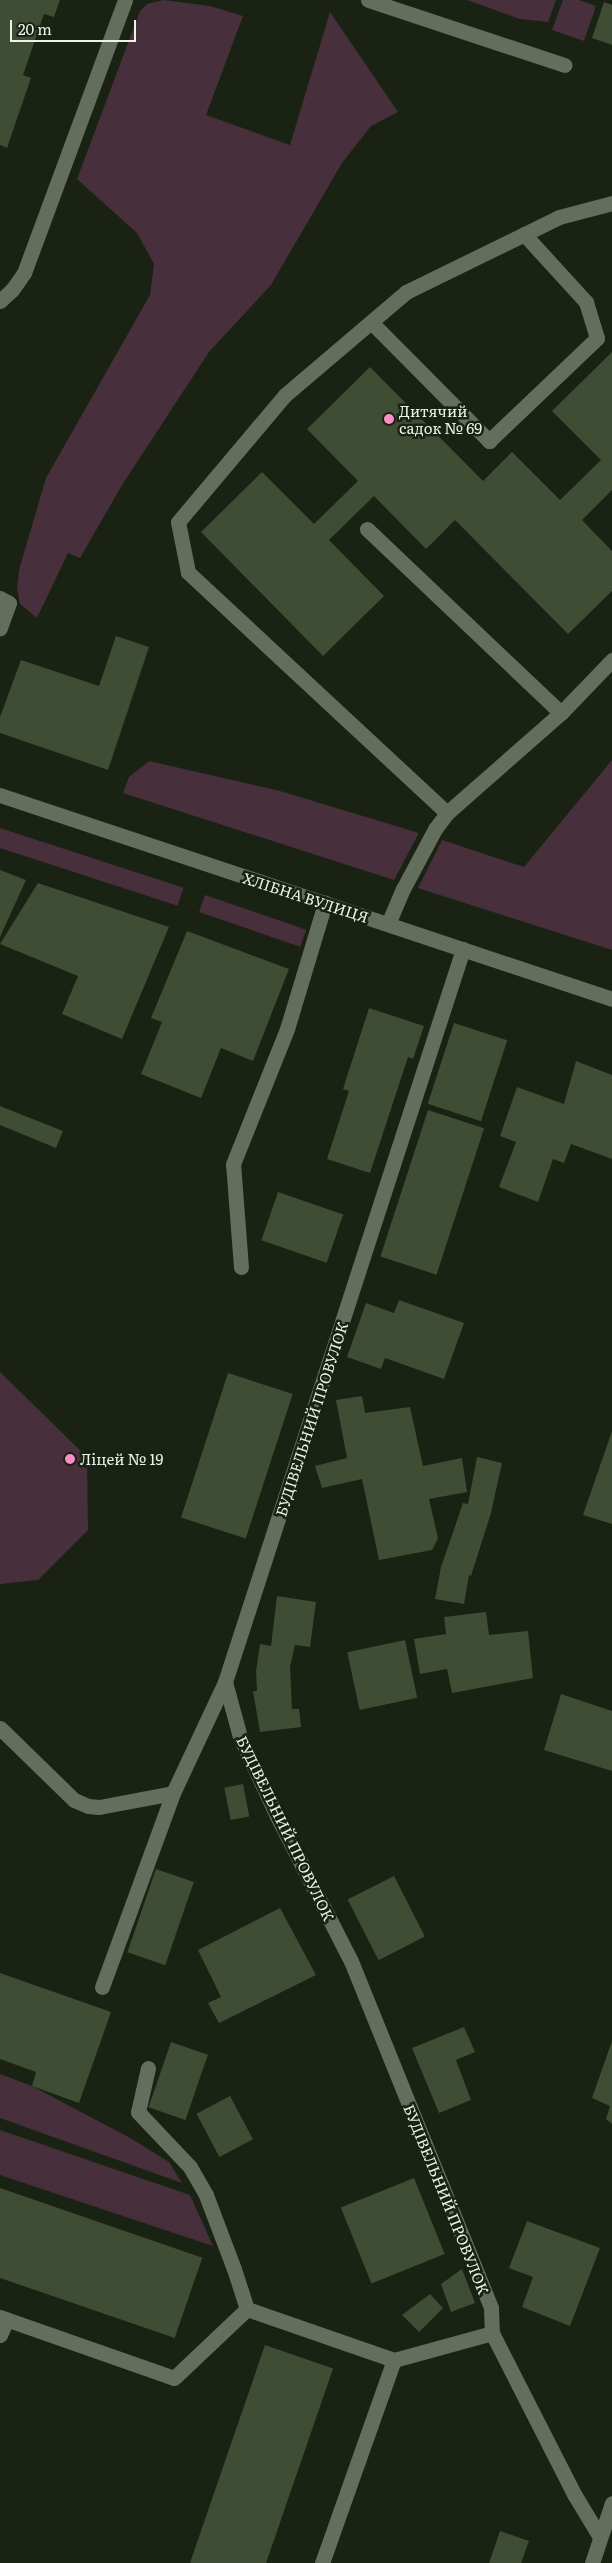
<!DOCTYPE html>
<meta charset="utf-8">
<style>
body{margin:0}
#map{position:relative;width:612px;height:2563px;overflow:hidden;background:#192213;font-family:Literata,serif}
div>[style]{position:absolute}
.green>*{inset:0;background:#47303b;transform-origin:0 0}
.building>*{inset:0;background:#3e4d34;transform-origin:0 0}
.lane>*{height:15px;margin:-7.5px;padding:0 7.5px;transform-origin:7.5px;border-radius:7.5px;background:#636e5c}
.street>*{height:15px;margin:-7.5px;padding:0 7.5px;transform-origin:7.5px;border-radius:7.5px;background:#636e5c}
.secondary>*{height:15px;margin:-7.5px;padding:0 7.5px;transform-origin:7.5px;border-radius:7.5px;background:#636e5c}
.dots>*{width:14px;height:14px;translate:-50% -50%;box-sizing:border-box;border:2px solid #192213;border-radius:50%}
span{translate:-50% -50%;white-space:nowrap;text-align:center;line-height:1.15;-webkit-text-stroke:5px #192213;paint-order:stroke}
.poi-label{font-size:15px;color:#ebf2e7}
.left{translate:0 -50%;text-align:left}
.street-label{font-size:15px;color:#ebf2e7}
.scale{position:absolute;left:10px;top:20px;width:126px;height:22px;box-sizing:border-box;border:2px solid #ebf2e7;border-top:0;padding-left:6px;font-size:15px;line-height:18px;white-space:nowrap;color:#ebf2e7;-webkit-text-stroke:4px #192213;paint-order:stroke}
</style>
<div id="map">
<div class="green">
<div style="clip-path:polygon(163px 0,210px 6px,243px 16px,206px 115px,290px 145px,330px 12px,398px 112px,371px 126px,342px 163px,271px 285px,209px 352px,122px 485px,80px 558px,68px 553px,37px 618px,20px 604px,17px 589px,19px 570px,46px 478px,150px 295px,154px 264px,137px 233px,77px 179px,140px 11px,147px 4px)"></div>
<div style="clip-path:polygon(467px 0,556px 0,548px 22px,520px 19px)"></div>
<div style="clip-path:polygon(563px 0,579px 0,596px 6px,584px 41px,552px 30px)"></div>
<div style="clip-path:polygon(612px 760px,612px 950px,418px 888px,442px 840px,524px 867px)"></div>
<div style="clip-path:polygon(149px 761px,280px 791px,419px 833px,394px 880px,123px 793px,129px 777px)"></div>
<div style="left:0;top:828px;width:193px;height:19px;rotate:18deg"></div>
<div style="left:205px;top:895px;width:107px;height:18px;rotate:19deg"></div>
<div style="clip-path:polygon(0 1372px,87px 1457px,88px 1530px,38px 1580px,0 1584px)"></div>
<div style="clip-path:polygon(0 2074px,32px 2086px,132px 2139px,169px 2162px,182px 2183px,0 2118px)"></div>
<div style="clip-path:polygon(0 2130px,190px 2195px,213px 2246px,0 2175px)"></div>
</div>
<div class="building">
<div style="clip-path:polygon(0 0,60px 0,54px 17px,44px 14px,23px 75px,31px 78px,7px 148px,0 145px)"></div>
<div style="clip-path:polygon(604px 2px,612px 5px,612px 45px,592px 38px)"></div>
<div style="clip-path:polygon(612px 352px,612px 490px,582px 520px,612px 551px,612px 591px,568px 634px,455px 520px,426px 549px,374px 496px,329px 540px,384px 596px,323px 656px,201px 532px,262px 472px,314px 524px,358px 481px,307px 429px,370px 367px,483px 481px,512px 452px,560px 500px,601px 460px,552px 411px)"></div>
<div style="clip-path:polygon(116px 636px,149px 647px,108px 770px,0 733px,0 717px,21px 660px,99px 686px)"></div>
<div style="clip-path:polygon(0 870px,26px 880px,0 937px)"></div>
<div style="clip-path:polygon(38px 883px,169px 927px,122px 1039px,62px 1014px,78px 976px,0 944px)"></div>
<div style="clip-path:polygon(187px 931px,289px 969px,253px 1061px,221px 1048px,201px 1098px,141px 1074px,162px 1022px,151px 1018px)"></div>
<div style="clip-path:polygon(369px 1008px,424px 1026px,413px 1059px,408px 1057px,370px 1173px,327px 1159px,349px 1091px,343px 1089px)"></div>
<div style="left:454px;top:1023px;width:56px;height:85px;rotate:18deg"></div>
<div style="clip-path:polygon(576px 1061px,612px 1075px,612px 1159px,571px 1144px,564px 1163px,553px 1159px,538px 1202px,499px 1187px,516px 1142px,500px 1136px,517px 1087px,564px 1104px)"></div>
<div style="clip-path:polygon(0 1106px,63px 1131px,56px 1148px,0 1125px)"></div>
<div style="left:428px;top:1110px;width:59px;height:154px;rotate:18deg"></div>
<div style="left:278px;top:1192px;width:69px;height:51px;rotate:19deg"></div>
<div style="clip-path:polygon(399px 1300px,464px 1323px,444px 1379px,385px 1358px,381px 1369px,347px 1357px,366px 1303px,394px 1313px)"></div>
<div style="left:228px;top:1373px;width:68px;height:152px;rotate:18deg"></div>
<div style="clip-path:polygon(362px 1396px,365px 1413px,410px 1407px,423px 1466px,462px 1458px,467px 1492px,429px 1499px,438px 1538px,432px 1550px,379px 1560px,362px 1479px,322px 1488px,315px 1466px,347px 1458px,336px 1400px)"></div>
<div style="clip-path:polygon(612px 1431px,612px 1524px,583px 1515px)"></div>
<div style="clip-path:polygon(477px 1457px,502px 1463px,491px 1513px,471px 1576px,469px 1575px,464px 1604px,435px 1599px,441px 1567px,463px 1503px,468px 1504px)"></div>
<div style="clip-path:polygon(277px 1596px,316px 1602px,310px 1647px,295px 1645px,290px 1667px,292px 1709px,299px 1709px,301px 1727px,260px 1732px,253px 1691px,257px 1691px,256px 1671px,260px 1644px,271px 1646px)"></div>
<div style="clip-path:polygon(486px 1612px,489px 1635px,528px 1631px,533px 1678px,452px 1693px,447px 1669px,420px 1674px,414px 1639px,446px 1634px,444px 1617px)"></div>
<div style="left:405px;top:1640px;width:59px;height:59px;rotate:78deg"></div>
<div style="clip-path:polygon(561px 1694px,612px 1711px,612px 1771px,544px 1750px)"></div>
<div style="left:243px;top:1784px;width:33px;height:19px;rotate:79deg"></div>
<div style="left:156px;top:1869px;width:40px;height:88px;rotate:19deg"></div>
<div style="left:394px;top:1876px;width:68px;height:52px;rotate:63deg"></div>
<div style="clip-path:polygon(280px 1908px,316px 1975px,219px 2023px,208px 2003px,221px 1997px,198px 1950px)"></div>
<div style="clip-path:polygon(0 1973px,111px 2012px,79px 2103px,32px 2086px,36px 2072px,0 2059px)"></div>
<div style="clip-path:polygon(464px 2027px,475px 2052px,456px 2060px,471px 2100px,439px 2113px,412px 2048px)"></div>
<div style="clip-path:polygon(612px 2041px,612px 2124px,606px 2119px,610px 2106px,592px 2098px)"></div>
<div style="left:171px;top:2042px;width:39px;height:69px;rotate:19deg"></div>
<div style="left:230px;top:2096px;width:49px;height:38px;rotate:62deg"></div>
<div style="left:414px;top:2178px;width:82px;height:79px;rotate:68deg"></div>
<div style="left:0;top:2188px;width:214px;height:85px;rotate:19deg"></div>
<div style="clip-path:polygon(527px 2221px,600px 2248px,570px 2326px,522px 2307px,533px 2277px,509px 2268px)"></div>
<div style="clip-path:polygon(462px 2269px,475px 2303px,451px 2312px,441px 2284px)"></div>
<div style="clip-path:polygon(430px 2294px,443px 2308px,419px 2332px,402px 2315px)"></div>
<div style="left:265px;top:2345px;width:72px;height:230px;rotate:19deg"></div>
<div style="clip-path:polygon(500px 2531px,529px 2541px,521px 2563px,489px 2563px)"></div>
</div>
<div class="lane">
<div style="left:368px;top:0;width:207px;rotate:18.3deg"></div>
<div style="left:0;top:301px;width:16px;rotate:-43deg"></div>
<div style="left:12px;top:290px;width:21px;rotate:-55deg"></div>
<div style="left:24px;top:273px;width:291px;rotate:-69.7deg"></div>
<div style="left:371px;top:322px;width:168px;rotate:45.2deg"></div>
<div style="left:489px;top:441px;width:149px;rotate:-43.6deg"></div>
<div style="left:597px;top:338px;width:38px;rotate:-107deg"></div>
<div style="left:586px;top:302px;width:92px;rotate:-132.4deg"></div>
<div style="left:367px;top:529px;width:267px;rotate:43.5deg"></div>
<div style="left:0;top:598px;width:10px;rotate:29deg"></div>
<div style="left:9px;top:603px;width:27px;rotate:110deg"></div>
<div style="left:447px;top:813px;width:354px;rotate:-137.1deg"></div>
<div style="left:188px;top:572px;width:51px;rotate:-101.3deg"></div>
<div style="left:178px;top:522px;width:166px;rotate:-49.9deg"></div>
<div style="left:285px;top:395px;width:159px;rotate:-40.4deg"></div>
<div style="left:406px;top:292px;width:170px;rotate:-26.1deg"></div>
<div style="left:559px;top:217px;width:55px;rotate:-14.8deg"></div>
<div style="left:388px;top:924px;width:38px;rotate:-67deg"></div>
<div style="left:403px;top:889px;width:68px;rotate:-61.9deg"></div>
<div style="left:435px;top:829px;width:20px;rotate:-53deg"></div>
<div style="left:447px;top:813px;width:152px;rotate:-41.3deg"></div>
<div style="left:561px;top:713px;width:74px;rotate:-46.1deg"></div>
<div style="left:241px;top:1267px;width:103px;rotate:-94.4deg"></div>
<div style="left:233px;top:1164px;width:145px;rotate:-68.2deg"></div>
<div style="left:287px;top:1029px;width:132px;rotate:-73.2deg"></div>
<div style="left:0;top:1728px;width:103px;rotate:44.2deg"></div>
<div style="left:74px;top:1800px;width:15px;rotate:23deg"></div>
<div style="left:88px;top:1806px;width:11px;rotate:5deg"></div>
<div style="left:99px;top:1807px;width:75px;rotate:-10.7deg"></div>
<div style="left:102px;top:1987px;width:207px;rotate:-69.9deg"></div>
<div style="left:173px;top:1793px;width:123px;rotate:-64.9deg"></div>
<div style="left:148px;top:2068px;width:45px;rotate:102.8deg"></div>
<div style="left:138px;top:2112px;width:76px;rotate:46.6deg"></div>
<div style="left:190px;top:2167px;width:32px;rotate:60deg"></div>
<div style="left:206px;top:2195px;width:79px;rotate:69.3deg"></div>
<div style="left:234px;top:2269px;width:42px;rotate:72deg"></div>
<div style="left:247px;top:2309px;width:156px;rotate:19.1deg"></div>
<div style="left:394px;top:2360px;width:102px;rotate:-15.4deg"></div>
<div style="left:0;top:2317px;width:184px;rotate:19.3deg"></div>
<div style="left:174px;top:2378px;width:100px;rotate:-43.4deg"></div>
<div style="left:0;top:2335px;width:17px;rotate:-66deg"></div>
<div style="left:322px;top:2563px;width:215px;rotate:-70.5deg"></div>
</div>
<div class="street">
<div style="left:463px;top:949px;width:771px;rotate:107.99deg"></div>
<div style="left:225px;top:1682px;width:57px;rotate:74.7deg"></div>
<div style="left:240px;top:1737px;width:87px;rotate:64.9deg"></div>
<div style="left:277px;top:1816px;width:163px;rotate:63deg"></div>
<div style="left:351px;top:1961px;width:374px;rotate:68deg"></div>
<div style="left:491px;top:2308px;width:25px;rotate:88deg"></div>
<div style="left:492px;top:2333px;width:181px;rotate:63deg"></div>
<div style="left:574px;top:2494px;width:50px;rotate:58.8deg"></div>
</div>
<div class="secondary">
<div style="left:0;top:795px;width:645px;rotate:18.43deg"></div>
<div style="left:592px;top:2563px;width:63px;rotate:-71.6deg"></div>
</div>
<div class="dots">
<div style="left:389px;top:419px;background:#fb8fc5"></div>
<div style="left:70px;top:1459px;background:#fb8fc5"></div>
</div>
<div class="poi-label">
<span class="left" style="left:399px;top:419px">Дитячий<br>садок № 69</span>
<span class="left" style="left:80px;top:1459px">Ліцей № 19</span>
</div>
<div class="street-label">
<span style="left:306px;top:897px;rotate:18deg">ХЛІБНА ВУЛИЦЯ</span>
<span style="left:311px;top:1419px;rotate:-72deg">БУДІВЕЛЬНИЙ ПРОВУЛОК</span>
<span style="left:286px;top:1828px;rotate:64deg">БУДІВЕЛЬНИЙ ПРОВУЛОК</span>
<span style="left:447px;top:2199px;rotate:68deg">БУДІВЕЛЬНИЙ ПРОВУЛОК</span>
</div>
<div class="scale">20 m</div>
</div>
